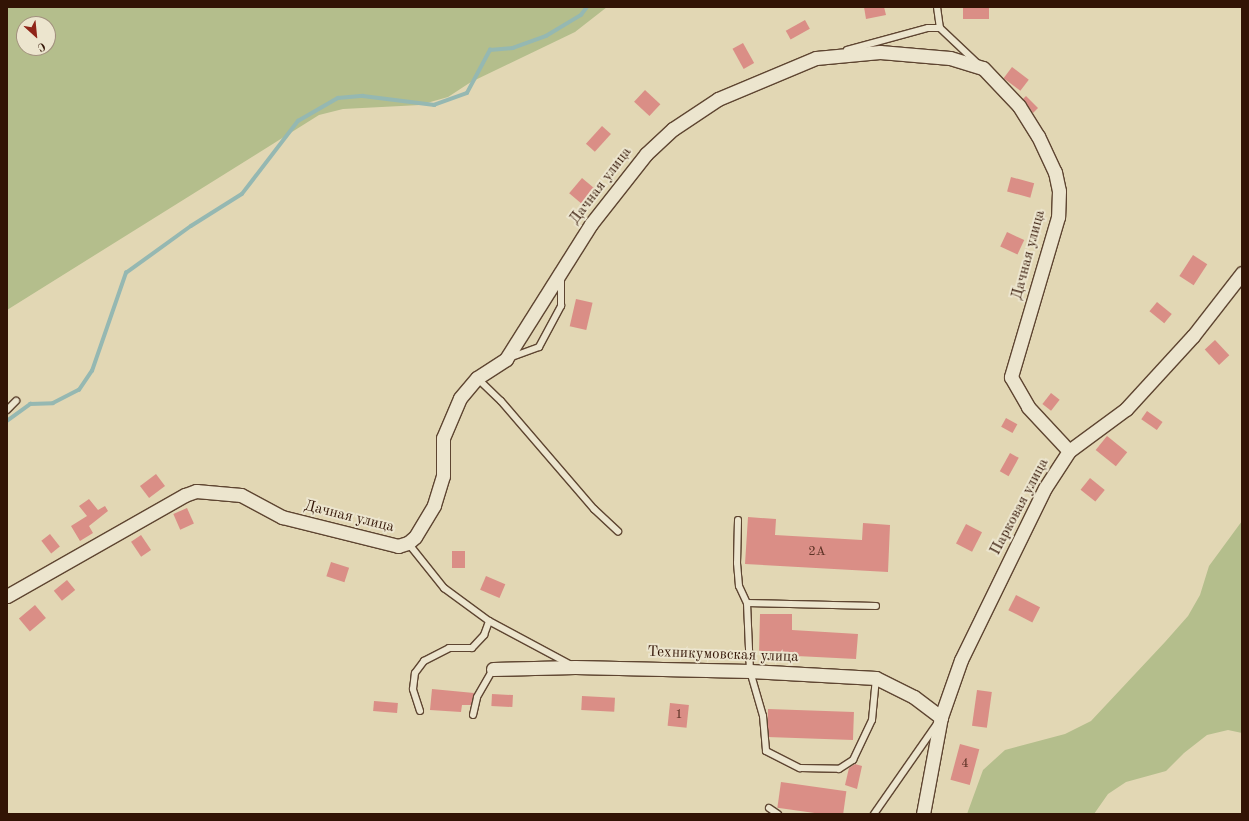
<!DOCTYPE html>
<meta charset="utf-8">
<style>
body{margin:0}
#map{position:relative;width:1249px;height:821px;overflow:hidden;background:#e2d7b4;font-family:"Old Standard TT",serif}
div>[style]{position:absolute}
.green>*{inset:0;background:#b4be8c}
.stream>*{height:3.5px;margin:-1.75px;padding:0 1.75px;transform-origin:1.75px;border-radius:1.75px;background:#95b8b2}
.building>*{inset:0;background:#da8e86;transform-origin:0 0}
.roads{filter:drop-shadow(1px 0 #5e4531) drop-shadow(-1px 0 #5e4531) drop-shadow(0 1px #5e4531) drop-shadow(0 -1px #5e4531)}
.lane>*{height:6px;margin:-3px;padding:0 3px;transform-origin:3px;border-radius:3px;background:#ece5ce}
.street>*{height:13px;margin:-6.5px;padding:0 6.5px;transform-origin:6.5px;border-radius:6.5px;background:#ece5ce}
span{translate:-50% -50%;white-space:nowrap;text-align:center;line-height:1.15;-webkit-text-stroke:4px #ece5ce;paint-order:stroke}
.number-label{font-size:13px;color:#5c3225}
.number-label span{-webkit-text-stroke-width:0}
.street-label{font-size:15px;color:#321405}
.frame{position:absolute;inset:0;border:8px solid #321405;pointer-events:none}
.north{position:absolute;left:16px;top:16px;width:40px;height:40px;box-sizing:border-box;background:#ece5ce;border:1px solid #a2917e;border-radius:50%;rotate:153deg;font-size:11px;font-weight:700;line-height:16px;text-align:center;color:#321405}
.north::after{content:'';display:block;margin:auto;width:14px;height:18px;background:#8f2418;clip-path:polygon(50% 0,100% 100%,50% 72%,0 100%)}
</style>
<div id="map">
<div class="green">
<div style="clip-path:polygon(evenodd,7px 7px,607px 7px,575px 32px,471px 82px,448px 97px,420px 105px,343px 109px,319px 115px,7px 310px,7px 7px,24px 24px,48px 24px,48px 48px,24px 48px,24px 24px)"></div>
<div style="clip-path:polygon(1242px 521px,1242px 733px,1228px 730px,1207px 735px,1184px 753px,1166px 771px,1126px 782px,1108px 794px,1094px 814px,967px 814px,983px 770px,1005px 750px,1065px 734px,1091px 721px,1165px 642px,1188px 616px,1200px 595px,1209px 566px)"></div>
</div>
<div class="stream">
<div style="left:7px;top:421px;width:29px;rotate:-36deg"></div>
<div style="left:30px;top:404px;width:23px;rotate:-2deg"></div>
<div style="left:53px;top:403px;width:29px;rotate:-27deg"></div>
<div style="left:79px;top:390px;width:23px;rotate:-56deg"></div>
<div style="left:92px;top:371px;width:104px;rotate:-70.9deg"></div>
<div style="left:126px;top:273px;width:80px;rotate:-35.9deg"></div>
<div style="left:191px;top:226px;width:60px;rotate:-32.1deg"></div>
<div style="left:242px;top:194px;width:92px;rotate:-52.5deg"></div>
<div style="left:298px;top:121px;width:46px;rotate:-29.9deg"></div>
<div style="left:338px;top:98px;width:25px;rotate:-5deg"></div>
<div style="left:363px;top:96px;width:72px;rotate:7.2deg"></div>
<div style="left:434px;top:105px;width:35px;rotate:-20deg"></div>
<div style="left:467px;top:93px;width:49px;rotate:-61.9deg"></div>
<div style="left:490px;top:50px;width:23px;rotate:-5deg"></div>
<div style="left:513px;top:48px;width:35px;rotate:-20deg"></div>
<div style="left:546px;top:36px;width:41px;rotate:-31deg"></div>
<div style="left:581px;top:15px;width:10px;rotate:-53deg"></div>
</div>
<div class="building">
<div style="clip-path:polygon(864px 7px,884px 7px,886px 15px,866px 19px)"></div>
<div style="left:963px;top:7px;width:26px;height:12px"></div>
<div style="left:805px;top:20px;width:10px;height:22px;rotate:61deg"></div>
<div style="left:743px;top:43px;width:23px;height:12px;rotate:61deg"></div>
<div style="left:1012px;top:67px;width:21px;height:14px;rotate:37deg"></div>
<div style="left:645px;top:90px;width:21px;height:16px;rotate:43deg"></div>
<div style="clip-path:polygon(1026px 96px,1038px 108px,1033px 113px,1023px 99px)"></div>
<div style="left:602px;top:126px;width:12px;height:24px;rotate:42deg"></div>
<div style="left:1011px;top:177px;width:24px;height:15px;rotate:15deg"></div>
<div style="left:582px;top:178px;width:16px;height:20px;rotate:40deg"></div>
<div style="left:1007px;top:232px;width:19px;height:16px;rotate:25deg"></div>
<div style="left:1193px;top:255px;width:17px;height:25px;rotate:33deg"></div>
<div style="left:576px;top:299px;width:17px;height:28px;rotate:13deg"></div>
<div style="left:1157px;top:302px;width:19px;height:12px;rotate:39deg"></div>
<div style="left:1215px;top:340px;width:21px;height:14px;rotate:47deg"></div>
<div style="left:1051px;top:393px;width:11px;height:14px;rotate:38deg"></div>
<div style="left:1147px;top:411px;width:19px;height:10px;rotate:35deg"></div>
<div style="left:1006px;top:418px;width:13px;height:10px;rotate:29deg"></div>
<div style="left:1107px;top:436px;width:26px;height:18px;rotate:39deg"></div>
<div style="left:1010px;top:453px;width:10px;height:21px;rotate:29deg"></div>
<div style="left:156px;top:474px;width:15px;height:20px;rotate:53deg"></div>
<div style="left:1090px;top:478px;width:19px;height:15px;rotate:39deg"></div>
<div style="clip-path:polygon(89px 499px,98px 510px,105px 506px,108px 511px,89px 526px,93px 533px,80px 541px,71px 526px,87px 516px,79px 506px)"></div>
<div style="left:187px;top:508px;width:17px;height:15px;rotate:66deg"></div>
<div style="clip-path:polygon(748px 517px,776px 519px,775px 535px,862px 540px,863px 523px,890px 525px,888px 572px,745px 564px)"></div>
<div style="left:966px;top:524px;width:18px;height:22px;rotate:27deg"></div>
<div style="left:50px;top:534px;width:16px;height:11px;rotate:52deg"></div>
<div style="left:141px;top:535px;width:18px;height:12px;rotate:56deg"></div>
<div style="left:452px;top:551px;width:13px;height:17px"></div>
<div style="left:331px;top:562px;width:19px;height:15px;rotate:18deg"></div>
<div style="left:486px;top:576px;width:21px;height:15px;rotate:23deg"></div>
<div style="left:67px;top:580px;width:13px;height:17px;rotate:51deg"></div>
<div style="left:1016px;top:595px;width:27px;height:17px;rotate:27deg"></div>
<div style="left:35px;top:605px;width:17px;height:21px;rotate:50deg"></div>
<div style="clip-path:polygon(760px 614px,792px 614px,792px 630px,858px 634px,856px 659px,759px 654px)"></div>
<div style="clip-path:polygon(432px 689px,474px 693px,471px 705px,462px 705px,461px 712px,430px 710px)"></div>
<div style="left:977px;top:690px;width:15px;height:36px;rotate:8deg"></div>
<div style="left:492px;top:694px;width:21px;height:12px;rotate:3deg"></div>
<div style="left:582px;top:696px;width:33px;height:14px;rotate:3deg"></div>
<div style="left:374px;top:701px;width:24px;height:10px;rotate:5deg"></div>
<div style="left:670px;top:703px;width:19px;height:23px;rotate:6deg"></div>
<div style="left:768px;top:709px;width:86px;height:28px;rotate:2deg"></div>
<div style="left:960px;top:744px;width:20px;height:37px;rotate:15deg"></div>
<div style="clip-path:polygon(855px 764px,862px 766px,857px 789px,845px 785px,849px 768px)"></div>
<div style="left:781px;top:782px;width:66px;height:26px;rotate:8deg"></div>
</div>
<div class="roads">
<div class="lane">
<div style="left:937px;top:7px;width:21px;rotate:82deg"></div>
<div style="left:847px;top:50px;width:84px;rotate:-15.2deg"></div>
<div style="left:928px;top:28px;width:12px"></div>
<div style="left:940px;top:28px;width:51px;rotate:43.4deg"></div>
<div style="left:509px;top:358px;width:32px;rotate:-20deg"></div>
<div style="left:539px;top:347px;width:47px;rotate:-61.8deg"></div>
<div style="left:561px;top:306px;width:29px;rotate:-90deg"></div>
<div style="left:477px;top:378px;width:33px;rotate:44deg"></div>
<div style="left:501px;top:401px;width:143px;rotate:49.3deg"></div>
<div style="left:594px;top:509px;width:33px;rotate:43deg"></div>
<div style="left:7px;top:410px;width:13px;rotate:-45deg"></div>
<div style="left:738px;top:520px;width:43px;rotate:91.3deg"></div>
<div style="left:737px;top:563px;width:23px;rotate:85deg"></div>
<div style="left:739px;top:586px;width:19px;rotate:65deg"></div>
<div style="left:747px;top:603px;width:68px;rotate:87.5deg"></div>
<div style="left:750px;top:671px;width:47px;rotate:73.9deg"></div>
<div style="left:763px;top:716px;width:35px;rotate:85deg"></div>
<div style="left:766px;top:751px;width:38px;rotate:27deg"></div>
<div style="left:800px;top:768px;width:39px;rotate:1deg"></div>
<div style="left:839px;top:769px;width:17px;rotate:-33deg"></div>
<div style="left:853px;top:760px;width:44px;rotate:-64.6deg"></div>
<div style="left:872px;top:720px;width:42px;rotate:-84.6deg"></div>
<div style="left:408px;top:543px;width:58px;rotate:51.3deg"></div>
<div style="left:444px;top:588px;width:56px;rotate:36.3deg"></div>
<div style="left:489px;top:621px;width:93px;rotate:28.2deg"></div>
<div style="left:747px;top:603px;width:129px;rotate:1.3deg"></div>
<div style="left:420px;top:711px;width:23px;rotate:-108deg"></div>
<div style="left:413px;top:689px;width:16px;rotate:-83deg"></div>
<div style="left:415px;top:673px;width:15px;rotate:-53deg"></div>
<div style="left:424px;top:661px;width:28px;rotate:-27deg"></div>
<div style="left:449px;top:648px;width:23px"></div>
<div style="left:472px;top:648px;width:18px;rotate:-47deg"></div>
<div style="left:484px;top:635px;width:15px;rotate:-70deg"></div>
<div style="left:473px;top:715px;width:18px;rotate:-77deg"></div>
<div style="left:477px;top:697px;width:32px;rotate:-60deg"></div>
<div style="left:769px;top:808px;width:11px;rotate:34deg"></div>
<div style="left:874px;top:814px;width:108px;rotate:-55.1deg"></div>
</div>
<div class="street">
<div style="left:7px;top:596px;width:205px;rotate:-29.6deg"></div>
<div style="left:185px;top:495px;width:12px;rotate:-20deg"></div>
<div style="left:196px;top:491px;width:45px;rotate:5.1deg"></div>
<div style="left:241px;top:495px;width:47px;rotate:28.2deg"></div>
<div style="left:282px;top:517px;width:120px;rotate:14deg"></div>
<div style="left:398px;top:546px;width:10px;rotate:-17deg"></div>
<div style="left:408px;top:543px;width:9px;rotate:-41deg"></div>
<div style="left:415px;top:537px;width:37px;rotate:-59deg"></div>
<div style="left:434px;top:505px;width:30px;rotate:-73deg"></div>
<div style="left:443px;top:476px;width:38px;rotate:-90deg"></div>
<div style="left:443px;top:438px;width:43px;rotate:-67deg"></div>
<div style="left:460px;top:398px;width:26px;rotate:-50deg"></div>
<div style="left:477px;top:378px;width:35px;rotate:-33deg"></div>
<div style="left:506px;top:359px;width:160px;rotate:-57.8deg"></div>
<div style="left:591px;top:224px;width:89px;rotate:-51.8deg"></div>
<div style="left:646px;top:154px;width:37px;rotate:-43deg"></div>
<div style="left:673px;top:129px;width:54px;rotate:-33.7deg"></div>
<div style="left:718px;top:99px;width:106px;rotate:-22.7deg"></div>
<div style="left:816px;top:58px;width:64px;rotate:-5.4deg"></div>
<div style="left:880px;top:52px;width:70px;rotate:4.9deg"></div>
<div style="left:950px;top:58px;width:34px;rotate:17deg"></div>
<div style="left:983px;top:68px;width:52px;rotate:46.5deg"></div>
<div style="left:1019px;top:106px;width:36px;rotate:58deg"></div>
<div style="left:1038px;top:136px;width:40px;rotate:65deg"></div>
<div style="left:1055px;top:172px;width:19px;rotate:78deg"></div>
<div style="left:1059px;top:191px;width:26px;rotate:92deg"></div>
<div style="left:1058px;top:217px;width:167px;rotate:106.4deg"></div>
<div style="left:1011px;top:377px;width:34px;rotate:60deg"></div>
<div style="left:1028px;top:407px;width:60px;rotate:47deg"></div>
<div style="left:493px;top:669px;width:82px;rotate:-1.4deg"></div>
<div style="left:575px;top:667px;width:175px;rotate:1.3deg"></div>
<div style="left:750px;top:671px;width:126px;rotate:3.2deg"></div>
<div style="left:876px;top:678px;width:42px;rotate:26.6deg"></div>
<div style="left:914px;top:697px;width:34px;rotate:37deg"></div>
<div style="left:923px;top:814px;width:99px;rotate:-79.5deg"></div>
<div style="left:941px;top:717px;width:60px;rotate:-70.7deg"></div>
<div style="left:961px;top:660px;width:191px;rotate:-64deg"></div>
<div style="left:1045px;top:488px;width:44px;rotate:-57deg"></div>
<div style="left:1069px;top:451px;width:71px;rotate:-36.4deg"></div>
<div style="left:1126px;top:409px;width:99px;rotate:-47.5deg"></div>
<div style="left:1193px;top:336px;width:80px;rotate:-52.1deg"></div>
</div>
</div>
<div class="number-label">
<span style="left:817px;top:552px">2А</span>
<span style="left:679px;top:715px">1</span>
<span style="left:965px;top:764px">4</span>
</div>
<div class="street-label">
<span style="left:601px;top:186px;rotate:-53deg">Дачная улица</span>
<span style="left:1029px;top:255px;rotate:-75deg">Дачная улица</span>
<span style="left:1020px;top:507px;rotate:-62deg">Парковая улица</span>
<span style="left:349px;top:517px;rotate:14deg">Дачная улица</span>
<span style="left:723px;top:655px;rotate:2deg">Техникумовская улица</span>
</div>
<div class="frame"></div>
<div class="north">С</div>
</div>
